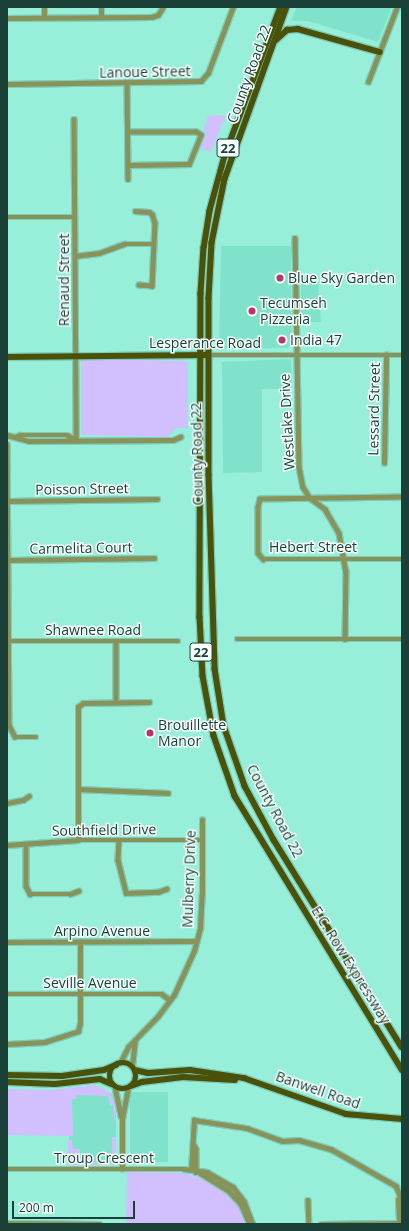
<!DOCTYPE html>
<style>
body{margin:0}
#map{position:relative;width:409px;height:1231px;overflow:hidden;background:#97efda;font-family:"Open Sans",sans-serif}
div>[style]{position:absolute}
.built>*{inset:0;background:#81e2cc;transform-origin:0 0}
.green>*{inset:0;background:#d1bffe}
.roads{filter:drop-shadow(1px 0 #7eccba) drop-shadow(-1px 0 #7eccba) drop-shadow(0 1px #7eccba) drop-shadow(0 -1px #7eccba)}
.minor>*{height:4.5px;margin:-2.25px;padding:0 2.25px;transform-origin:2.25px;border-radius:2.25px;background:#889359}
.major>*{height:5.5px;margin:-2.75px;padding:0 2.75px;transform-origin:2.75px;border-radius:2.75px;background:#495208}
.major>.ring{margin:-2.75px;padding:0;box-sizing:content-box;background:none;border:5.5px solid #495208;border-radius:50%}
.dots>*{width:11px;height:11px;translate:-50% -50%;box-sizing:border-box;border:2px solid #f6fefb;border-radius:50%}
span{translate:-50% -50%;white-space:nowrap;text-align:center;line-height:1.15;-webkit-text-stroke:3px #f6fefb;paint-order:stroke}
.shield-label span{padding:1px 3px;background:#f6fefb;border:1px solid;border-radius:3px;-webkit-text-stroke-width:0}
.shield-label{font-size:13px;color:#1b4038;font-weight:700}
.street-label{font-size:14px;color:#1b4038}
.poi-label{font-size:14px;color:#1b4038}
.left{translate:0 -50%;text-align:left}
.frame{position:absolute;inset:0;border:8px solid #1b4038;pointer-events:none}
.scale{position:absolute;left:12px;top:1201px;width:123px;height:18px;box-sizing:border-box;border:2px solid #1b4038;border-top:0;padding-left:5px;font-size:12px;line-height:14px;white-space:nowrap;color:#1b4038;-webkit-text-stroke:3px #f6fefb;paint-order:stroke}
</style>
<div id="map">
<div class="built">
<div style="clip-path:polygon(297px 7px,392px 7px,378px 42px,308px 21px,291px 21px)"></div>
<div style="clip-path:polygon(221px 246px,291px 246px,292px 344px,288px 348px,219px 349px)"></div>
<div style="clip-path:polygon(318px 276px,321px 322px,301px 322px,301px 277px)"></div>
<div style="clip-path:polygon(291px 359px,292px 389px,262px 389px,262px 472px,223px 473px,222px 362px)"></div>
<div style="left:168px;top:1092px;width:70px;height:38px;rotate:90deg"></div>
<div style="left:69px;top:1093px;width:47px;height:70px"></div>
</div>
<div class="green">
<div style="clip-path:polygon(226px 115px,211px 152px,199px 148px,208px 116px)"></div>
<div style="clip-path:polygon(81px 359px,188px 361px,188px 428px,176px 428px,167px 437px,81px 435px)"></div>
<div style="clip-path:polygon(94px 1085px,108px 1091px,116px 1104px,115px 1127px,113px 1105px,110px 1105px,108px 1096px,77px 1095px,76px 1099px,72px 1099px,73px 1136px,7px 1135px,7px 1089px,52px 1090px)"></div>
<div style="clip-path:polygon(112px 1137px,116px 1137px,116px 1165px,68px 1165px,68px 1140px,72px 1140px,73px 1149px,80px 1149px,80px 1157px,86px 1157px,86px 1162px,112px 1163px)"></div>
<div style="clip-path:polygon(127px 1172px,183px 1173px,209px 1180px,231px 1194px,248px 1224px,126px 1224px)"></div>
</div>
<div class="roads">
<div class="minor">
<div style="left:44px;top:17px;width:10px;rotate:-90deg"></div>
<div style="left:101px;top:17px;width:10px;rotate:-90deg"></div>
<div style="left:7px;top:18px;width:145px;rotate:-0.4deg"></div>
<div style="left:152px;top:17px;width:6px;rotate:-18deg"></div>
<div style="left:158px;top:15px;width:9px;rotate:-58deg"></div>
<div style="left:368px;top:82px;width:80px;rotate:-68.9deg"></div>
<div style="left:127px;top:83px;width:96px;rotate:89.4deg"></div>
<div style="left:7px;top:84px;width:194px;rotate:-0.9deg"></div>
<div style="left:201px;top:81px;width:11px;rotate:-49deg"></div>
<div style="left:208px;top:73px;width:71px;rotate:-69.3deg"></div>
<div style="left:74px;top:119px;width:321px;rotate:89.6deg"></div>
<div style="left:128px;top:165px;width:61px;rotate:-0.9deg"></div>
<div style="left:189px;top:164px;width:31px;rotate:-68deg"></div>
<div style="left:201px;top:135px;width:6px;rotate:-149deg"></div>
<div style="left:196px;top:132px;width:68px;rotate:180deg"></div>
<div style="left:135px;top:211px;width:14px;rotate:4deg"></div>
<div style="left:149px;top:212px;width:4px;rotate:34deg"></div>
<div style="left:152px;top:214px;width:9px;rotate:72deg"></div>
<div style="left:155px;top:223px;width:63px;rotate:92.7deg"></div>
<div style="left:152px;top:286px;width:13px;rotate:-176deg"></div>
<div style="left:7px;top:217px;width:67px"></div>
<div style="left:295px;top:238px;width:229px;rotate:89deg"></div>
<div style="left:299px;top:467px;width:20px;rotate:79deg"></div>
<div style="left:303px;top:487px;width:13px;rotate:58deg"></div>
<div style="left:310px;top:498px;width:19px;rotate:36deg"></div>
<div style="left:325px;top:509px;width:28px;rotate:60deg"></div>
<div style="left:339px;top:533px;width:39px;rotate:80deg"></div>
<div style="left:346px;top:571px;width:68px;rotate:90.8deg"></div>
<div style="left:75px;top:256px;width:24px;rotate:-7deg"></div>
<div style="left:99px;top:253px;width:27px;rotate:-20deg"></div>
<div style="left:124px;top:244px;width:29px"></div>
<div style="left:209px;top:355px;width:193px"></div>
<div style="left:7px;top:435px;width:23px;rotate:15deg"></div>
<div style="left:29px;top:441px;width:144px;rotate:-0.4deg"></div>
<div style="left:173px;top:440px;width:8px;rotate:-23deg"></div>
<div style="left:15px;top:437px;width:5px;rotate:-22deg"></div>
<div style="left:20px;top:435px;width:47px"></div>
<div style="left:67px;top:435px;width:10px;rotate:29deg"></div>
<div style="left:7px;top:444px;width:281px;rotate:89.6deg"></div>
<div style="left:9px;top:725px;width:13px;rotate:63deg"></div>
<div style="left:15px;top:737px;width:21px"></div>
<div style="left:384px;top:463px;width:108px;rotate:-88.9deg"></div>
<div style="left:402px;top:497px;width:142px;rotate:179.2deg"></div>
<div style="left:260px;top:499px;width:8px;rotate:104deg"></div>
<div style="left:258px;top:507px;width:46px;rotate:90deg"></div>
<div style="left:258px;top:553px;width:8px;rotate:50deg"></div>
<div style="left:263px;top:559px;width:139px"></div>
<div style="left:7px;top:501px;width:150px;rotate:-0.8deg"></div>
<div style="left:8px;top:560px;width:146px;rotate:-0.8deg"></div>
<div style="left:237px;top:639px;width:165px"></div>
<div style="left:7px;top:641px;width:171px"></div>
<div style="left:116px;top:641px;width:61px;rotate:90deg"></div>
<div style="left:78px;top:789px;width:90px;rotate:2.5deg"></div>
<div style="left:7px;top:803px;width:16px;rotate:-11deg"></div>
<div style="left:23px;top:800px;width:7px;rotate:-34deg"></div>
<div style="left:78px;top:840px;width:133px;rotate:-90deg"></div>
<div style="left:78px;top:707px;width:6px;rotate:-39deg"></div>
<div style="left:83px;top:703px;width:66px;rotate:-0.9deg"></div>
<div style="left:119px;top:840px;width:20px;rotate:93deg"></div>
<div style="left:118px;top:860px;width:34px;rotate:76deg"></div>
<div style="left:126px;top:893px;width:32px;rotate:-2deg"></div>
<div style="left:158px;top:892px;width:9px;rotate:-21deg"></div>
<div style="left:26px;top:844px;width:42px;rotate:90deg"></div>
<div style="left:26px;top:886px;width:9px;rotate:63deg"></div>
<div style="left:30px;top:894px;width:40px"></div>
<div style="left:70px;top:894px;width:9px;rotate:-21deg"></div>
<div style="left:7px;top:845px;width:71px;rotate:-4deg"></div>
<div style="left:78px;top:840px;width:123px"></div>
<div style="left:7px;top:942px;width:189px;rotate:-0.3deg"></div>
<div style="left:7px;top:994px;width:155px"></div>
<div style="left:162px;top:994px;width:10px;rotate:37deg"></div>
<div style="left:7px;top:1044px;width:38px;rotate:-3deg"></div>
<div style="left:45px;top:1042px;width:35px;rotate:-18deg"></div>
<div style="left:78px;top:1031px;width:8px;rotate:-76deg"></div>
<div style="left:80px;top:1023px;width:81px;rotate:-90deg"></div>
<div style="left:120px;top:1063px;width:18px;rotate:-63deg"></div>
<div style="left:128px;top:1047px;width:43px;rotate:-45.9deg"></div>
<div style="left:158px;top:1016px;width:26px;rotate:-53deg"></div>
<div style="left:174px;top:995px;width:48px;rotate:-65.6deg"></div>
<div style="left:194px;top:951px;width:24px;rotate:-75deg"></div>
<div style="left:200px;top:928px;width:35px;rotate:-87deg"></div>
<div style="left:202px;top:893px;width:73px;rotate:-90deg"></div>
<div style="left:132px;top:1067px;width:27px;rotate:-84deg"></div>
<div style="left:115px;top:1087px;width:30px;rotate:78deg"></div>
<div style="left:194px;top:1145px;width:4px;rotate:63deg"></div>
<div style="left:196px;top:1149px;width:23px;rotate:90deg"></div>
<div style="left:7px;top:1169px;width:177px"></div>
<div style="left:184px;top:1169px;width:23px;rotate:7deg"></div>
<div style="left:207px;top:1172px;width:30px;rotate:30deg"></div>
<div style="left:233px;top:1187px;width:18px;rotate:52deg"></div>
<div style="left:244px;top:1201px;width:25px;rotate:69deg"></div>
<div style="left:122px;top:1169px;width:50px;rotate:-90deg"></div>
<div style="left:122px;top:1119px;width:32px;rotate:-79deg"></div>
<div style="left:191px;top:1170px;width:50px;rotate:-86.6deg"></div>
<div style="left:194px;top:1120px;width:54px;rotate:8.6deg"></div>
<div style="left:247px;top:1128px;width:37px;rotate:20deg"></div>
<div style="left:282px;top:1141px;width:17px;rotate:-3deg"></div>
<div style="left:299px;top:1140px;width:33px;rotate:16deg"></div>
<div style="left:331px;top:1149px;width:75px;rotate:29.6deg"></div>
<div style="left:396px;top:1186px;width:15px;rotate:67deg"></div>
<div style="left:402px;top:1200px;width:23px;rotate:95deg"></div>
<div style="left:200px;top:1173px;width:34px;rotate:32deg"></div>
<div style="left:229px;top:1191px;width:18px;rotate:47deg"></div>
<div style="left:241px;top:1204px;width:22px;rotate:66deg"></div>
<div style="left:308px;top:1200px;width:24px;rotate:88deg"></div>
<div style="left:399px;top:1220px;width:20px;rotate:-93deg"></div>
<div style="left:398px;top:1200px;width:4px;rotate:-63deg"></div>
<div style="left:7px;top:1223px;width:92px;rotate:0.6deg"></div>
<div style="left:321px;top:1224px;width:81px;rotate:-0.7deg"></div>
</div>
<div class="major">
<div style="left:281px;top:7px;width:159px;rotate:110.6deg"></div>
<div style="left:225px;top:156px;width:57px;rotate:105.3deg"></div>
<div style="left:210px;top:211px;width:36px;rotate:99deg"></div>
<div style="left:204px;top:247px;width:47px;rotate:93.7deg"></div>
<div style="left:201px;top:294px;width:323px;rotate:90.2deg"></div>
<div style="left:200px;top:617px;width:59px;rotate:87.1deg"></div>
<div style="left:203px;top:676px;width:61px;rotate:79.6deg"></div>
<div style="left:214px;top:736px;width:64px;rotate:70.7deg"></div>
<div style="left:235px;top:796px;width:321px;rotate:58.6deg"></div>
<div style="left:287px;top:7px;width:183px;rotate:109.8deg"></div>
<div style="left:225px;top:179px;width:65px;rotate:101.5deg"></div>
<div style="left:212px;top:243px;width:55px;rotate:93.1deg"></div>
<div style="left:209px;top:298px;width:177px;rotate:90deg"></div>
<div style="left:209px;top:475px;width:194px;rotate:88.2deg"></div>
<div style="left:215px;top:669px;width:58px;rotate:81deg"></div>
<div style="left:224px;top:726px;width:64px;rotate:70.7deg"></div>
<div style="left:245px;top:786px;width:61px;rotate:61.8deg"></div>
<div style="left:274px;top:840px;width:243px;rotate:58.3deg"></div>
<div style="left:276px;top:40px;width:15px;rotate:-42deg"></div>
<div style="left:287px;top:30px;width:11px;rotate:-5deg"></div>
<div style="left:298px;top:29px;width:85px;rotate:15.7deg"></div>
<div style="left:7px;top:357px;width:198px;rotate:-0.6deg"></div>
<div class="ring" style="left:110px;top:1063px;width:20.5px;height:20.5px"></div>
<div style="left:135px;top:1070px;width:13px;rotate:13deg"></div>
<div style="left:148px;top:1073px;width:42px;rotate:-4.1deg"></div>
<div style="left:190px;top:1070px;width:55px;rotate:8.4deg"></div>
<div style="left:244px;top:1078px;width:108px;rotate:19.4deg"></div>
<div style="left:346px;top:1114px;width:56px;rotate:5.1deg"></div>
<div style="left:7px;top:1075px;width:55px;rotate:1deg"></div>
<div style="left:62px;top:1076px;width:42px;rotate:-8.1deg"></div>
<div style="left:104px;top:1070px;width:13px;rotate:-23deg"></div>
<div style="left:7px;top:1082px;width:48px;rotate:2.4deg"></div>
<div style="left:55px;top:1084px;width:45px;rotate:-6.3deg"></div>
<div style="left:100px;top:1079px;width:13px;rotate:23deg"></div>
<div style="left:131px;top:1086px;width:12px;rotate:-20deg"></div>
<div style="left:142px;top:1082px;width:41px;rotate:-7deg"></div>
<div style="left:183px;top:1077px;width:52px;rotate:3.3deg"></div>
</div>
</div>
<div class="dots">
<div style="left:280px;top:278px;background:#ba3271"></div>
<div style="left:252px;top:311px;background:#ba3271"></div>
<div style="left:282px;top:340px;background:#ba3271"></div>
<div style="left:150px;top:733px;background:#ba3271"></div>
</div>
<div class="shield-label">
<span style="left:228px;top:148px">22</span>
<span style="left:201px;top:652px">22</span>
</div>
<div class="street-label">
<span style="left:145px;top:72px;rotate:-1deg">Lanoue Street</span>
<span style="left:249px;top:74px;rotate:-70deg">County Road 22</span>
<span style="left:64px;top:280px;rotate:-90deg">Renaud Street</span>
<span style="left:205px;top:343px">Lesperance Road</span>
<span style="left:374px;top:409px;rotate:-89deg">Lessard Street</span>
<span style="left:287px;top:422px;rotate:-93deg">Westlake Drive</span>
<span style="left:197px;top:454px;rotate:-91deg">County Road 22</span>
<span style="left:82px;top:489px;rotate:-1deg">Poisson Street</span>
<span style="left:313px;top:547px">Hebert Street</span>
<span style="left:81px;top:548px;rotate:-1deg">Carmelita Court</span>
<span style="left:93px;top:630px">Shawnee Road</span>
<span style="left:275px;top:811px;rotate:62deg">County Road 22</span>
<span style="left:104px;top:830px;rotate:-1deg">Southfield Drive</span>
<span style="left:189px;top:879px;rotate:-88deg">Mulberry Drive</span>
<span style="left:102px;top:931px">Arpino Avenue</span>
<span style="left:351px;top:965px;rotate:58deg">E.C. Row Expressway</span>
<span style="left:90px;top:983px">Seville Avenue</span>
<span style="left:318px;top:1090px;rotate:19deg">Banwell Road</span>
<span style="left:104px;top:1158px">Troup Crescent</span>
</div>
<div class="poi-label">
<span class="left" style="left:288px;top:278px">Blue Sky Garden</span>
<span class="left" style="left:260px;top:311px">Tecumseh<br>Pizzeria</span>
<span class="left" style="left:290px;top:340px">India 47</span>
<span class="left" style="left:158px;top:733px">Brouillette<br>Manor</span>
</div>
<div class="frame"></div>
<div class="scale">200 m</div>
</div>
